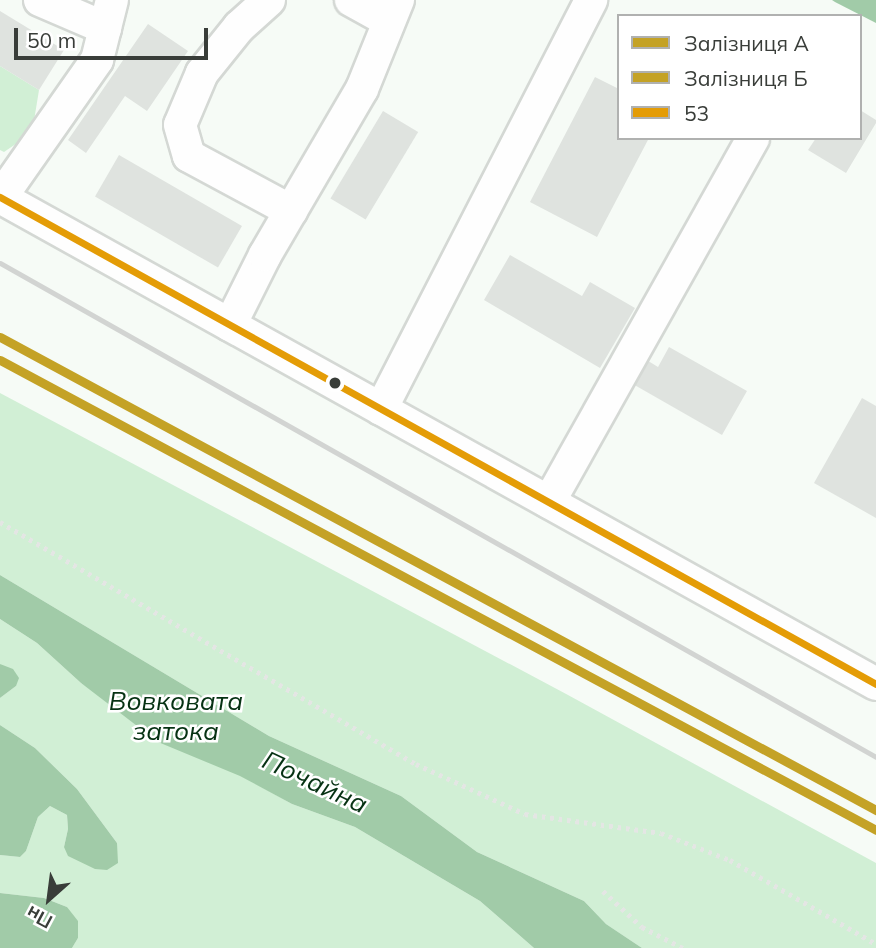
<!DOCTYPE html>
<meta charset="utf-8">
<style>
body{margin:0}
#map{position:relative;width:876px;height:948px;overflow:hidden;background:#f6fbf6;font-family:Mulish,sans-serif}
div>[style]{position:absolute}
.green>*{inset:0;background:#d1efd5}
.water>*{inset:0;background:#a1cba8}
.building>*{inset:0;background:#dfe3df;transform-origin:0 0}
.path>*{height:4.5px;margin-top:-2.25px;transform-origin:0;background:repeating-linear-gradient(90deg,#e4e6e4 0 3.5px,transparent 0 8.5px)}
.roads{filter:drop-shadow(2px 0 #d4d8d4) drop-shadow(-2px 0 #d4d8d4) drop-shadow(0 2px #d4d8d4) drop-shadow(0 -2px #d4d8d4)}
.minor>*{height:32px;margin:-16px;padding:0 16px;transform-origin:16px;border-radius:16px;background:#fefefe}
.rail>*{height:5px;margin:-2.5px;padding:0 2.5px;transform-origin:2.5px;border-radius:2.5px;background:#d2d4d2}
.bus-1>*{height:7px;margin:-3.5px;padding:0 3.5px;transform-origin:3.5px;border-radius:3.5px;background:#e49c06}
.rail-1>*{height:9px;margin:-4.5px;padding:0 4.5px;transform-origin:4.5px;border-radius:4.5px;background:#c4a226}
.rail-2>*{height:9px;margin:-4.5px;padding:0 4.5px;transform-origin:4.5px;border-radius:4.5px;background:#c4a226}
.dots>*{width:19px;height:19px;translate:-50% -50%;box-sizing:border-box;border:4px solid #fff;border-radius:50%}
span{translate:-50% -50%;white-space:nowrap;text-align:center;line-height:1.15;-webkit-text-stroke:5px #fff;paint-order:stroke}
.water-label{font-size:26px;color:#063213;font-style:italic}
.legend{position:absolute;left:617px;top:14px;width:245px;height:126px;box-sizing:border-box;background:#fff;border:2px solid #b0b1b0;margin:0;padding:9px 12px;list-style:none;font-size:21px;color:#393d39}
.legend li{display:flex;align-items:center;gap:14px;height:35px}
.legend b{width:35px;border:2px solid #b0b1b0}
.north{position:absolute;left:14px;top:864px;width:70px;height:70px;-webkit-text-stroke:5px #fff;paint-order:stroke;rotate:208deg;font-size:19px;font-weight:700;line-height:28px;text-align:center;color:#393d39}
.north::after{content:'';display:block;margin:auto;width:24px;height:32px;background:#393d39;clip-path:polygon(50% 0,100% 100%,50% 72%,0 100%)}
.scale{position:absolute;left:14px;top:28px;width:194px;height:32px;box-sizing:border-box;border:4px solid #393d39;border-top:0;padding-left:9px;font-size:21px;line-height:24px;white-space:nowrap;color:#393d39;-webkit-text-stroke:5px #fff;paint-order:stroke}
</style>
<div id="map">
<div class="green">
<div style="clip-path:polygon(0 66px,39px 90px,32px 133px,4px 152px,0 150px)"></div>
<div style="clip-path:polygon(0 393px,568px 695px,876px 863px,876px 948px,642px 948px,606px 924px,584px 901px,477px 852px,401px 796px,269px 736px,0 575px)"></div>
<div style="clip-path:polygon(0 619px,37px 643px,81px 683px,111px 703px,292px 804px,355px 827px,480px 901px,534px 948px,72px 948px,78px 938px,67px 907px,44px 898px,0 893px,0 855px,20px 857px,26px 851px,38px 817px,50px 806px,67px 815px,68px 829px,64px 847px,117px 843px,77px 789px,35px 748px,0 725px,0 698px,16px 686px,0 664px)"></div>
</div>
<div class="water">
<div style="clip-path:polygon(832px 0,876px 0,876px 23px,835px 2px)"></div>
<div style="clip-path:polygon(0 575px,269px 736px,401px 796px,477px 852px,584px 901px,606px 924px,642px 948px,534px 948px,480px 901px,355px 827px,292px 804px,240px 776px,158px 742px,81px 683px,37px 643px,0 619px)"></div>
<div style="clip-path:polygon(0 664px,13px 669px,19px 678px,16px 686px,0 698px)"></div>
<div style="clip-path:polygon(0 725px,35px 748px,77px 789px,117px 843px,118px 863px,107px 870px,95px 869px,68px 856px,64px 847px,68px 829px,67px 815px,50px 806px,38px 817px,26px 851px,20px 857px,0 855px)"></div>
<div style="clip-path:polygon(0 893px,44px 898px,67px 907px,78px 921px,78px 938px,72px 948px,0 948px)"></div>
</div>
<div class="building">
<div style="clip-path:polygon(0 11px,64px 50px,39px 90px,0 66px)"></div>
<div style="clip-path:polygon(148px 24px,188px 51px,147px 111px,125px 96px,86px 153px,68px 140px)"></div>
<div style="clip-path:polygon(595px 77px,619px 89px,619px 138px,649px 138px,597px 237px,530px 202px)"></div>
<div style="clip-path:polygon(860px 110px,876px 120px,876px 123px,846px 173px,808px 150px,816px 138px,860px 138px)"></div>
<div style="left:383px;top:111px;width:41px;height:102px;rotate:31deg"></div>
<div style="left:119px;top:155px;width:142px;height:48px;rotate:30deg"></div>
<div style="clip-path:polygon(510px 255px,582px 296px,590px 282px,635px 308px,600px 368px,484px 300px)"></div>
<div style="clip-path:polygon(669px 347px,747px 391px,722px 435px,631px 383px,645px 359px,658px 367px)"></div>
<div style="clip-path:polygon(862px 398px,876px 406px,876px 518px,814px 483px)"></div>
</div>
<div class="path">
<div style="left:0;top:522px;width:481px;rotate:30.2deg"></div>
<div style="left:416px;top:764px;width:120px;rotate:24.6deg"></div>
<div style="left:525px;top:814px;width:137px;rotate:8deg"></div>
<div style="left:661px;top:833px;width:74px;rotate:21.4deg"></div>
<div style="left:730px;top:860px;width:168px;rotate:29.9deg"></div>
<div style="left:603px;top:891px;width:53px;rotate:42.7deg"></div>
<div style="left:642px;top:927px;width:46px;rotate:27.1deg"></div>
</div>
<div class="roads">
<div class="minor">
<div style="left:40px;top:0;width:71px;rotate:23.3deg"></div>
<div style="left:269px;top:0;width:40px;rotate:138deg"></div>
<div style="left:239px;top:27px;width:59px;rotate:128.8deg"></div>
<div style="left:202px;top:73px;width:56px;rotate:112.9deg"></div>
<div style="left:180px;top:125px;width:32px;rotate:74deg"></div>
<div style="left:189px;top:156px;width:116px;rotate:28.3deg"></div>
<div style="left:351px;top:0;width:43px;rotate:28.9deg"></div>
<div style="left:0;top:197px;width:1002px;rotate:29.07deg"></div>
<div style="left:1px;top:197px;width:167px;rotate:-55deg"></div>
<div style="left:97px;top:60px;width:62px;rotate:-76deg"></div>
<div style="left:230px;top:325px;width:78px;rotate:-63.4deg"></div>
<div style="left:265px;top:255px;width:192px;rotate:-59.7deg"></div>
<div style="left:362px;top:89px;width:96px;rotate:-68deg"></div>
<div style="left:381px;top:409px;width:460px;rotate:-62.8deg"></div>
<div style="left:549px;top:502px;width:417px;rotate:-60.7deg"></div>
</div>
</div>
<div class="rail">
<div style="left:0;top:263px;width:1006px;rotate:29.42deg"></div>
</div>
<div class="bus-1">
<div style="left:0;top:197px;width:1002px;rotate:29.07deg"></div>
</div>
<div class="rail-1">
<div style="left:0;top:337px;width:996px;rotate:28.37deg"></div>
</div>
<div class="rail-2">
<div style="left:0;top:360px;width:994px;rotate:28.21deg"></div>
</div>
<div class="dots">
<div style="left:335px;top:383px;background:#393d39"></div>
</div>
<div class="water-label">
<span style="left:176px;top:716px">Вовковата<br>затока</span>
<span style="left:315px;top:782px;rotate:25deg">Почайна</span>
</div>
<ul class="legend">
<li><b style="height:9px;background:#c4a226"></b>Залізниця A</li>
<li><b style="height:9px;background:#c4a226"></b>Залізниця Б</li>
<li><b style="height:9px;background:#e49c06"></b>53</li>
</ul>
<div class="north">Пн</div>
<div class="scale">50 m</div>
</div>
